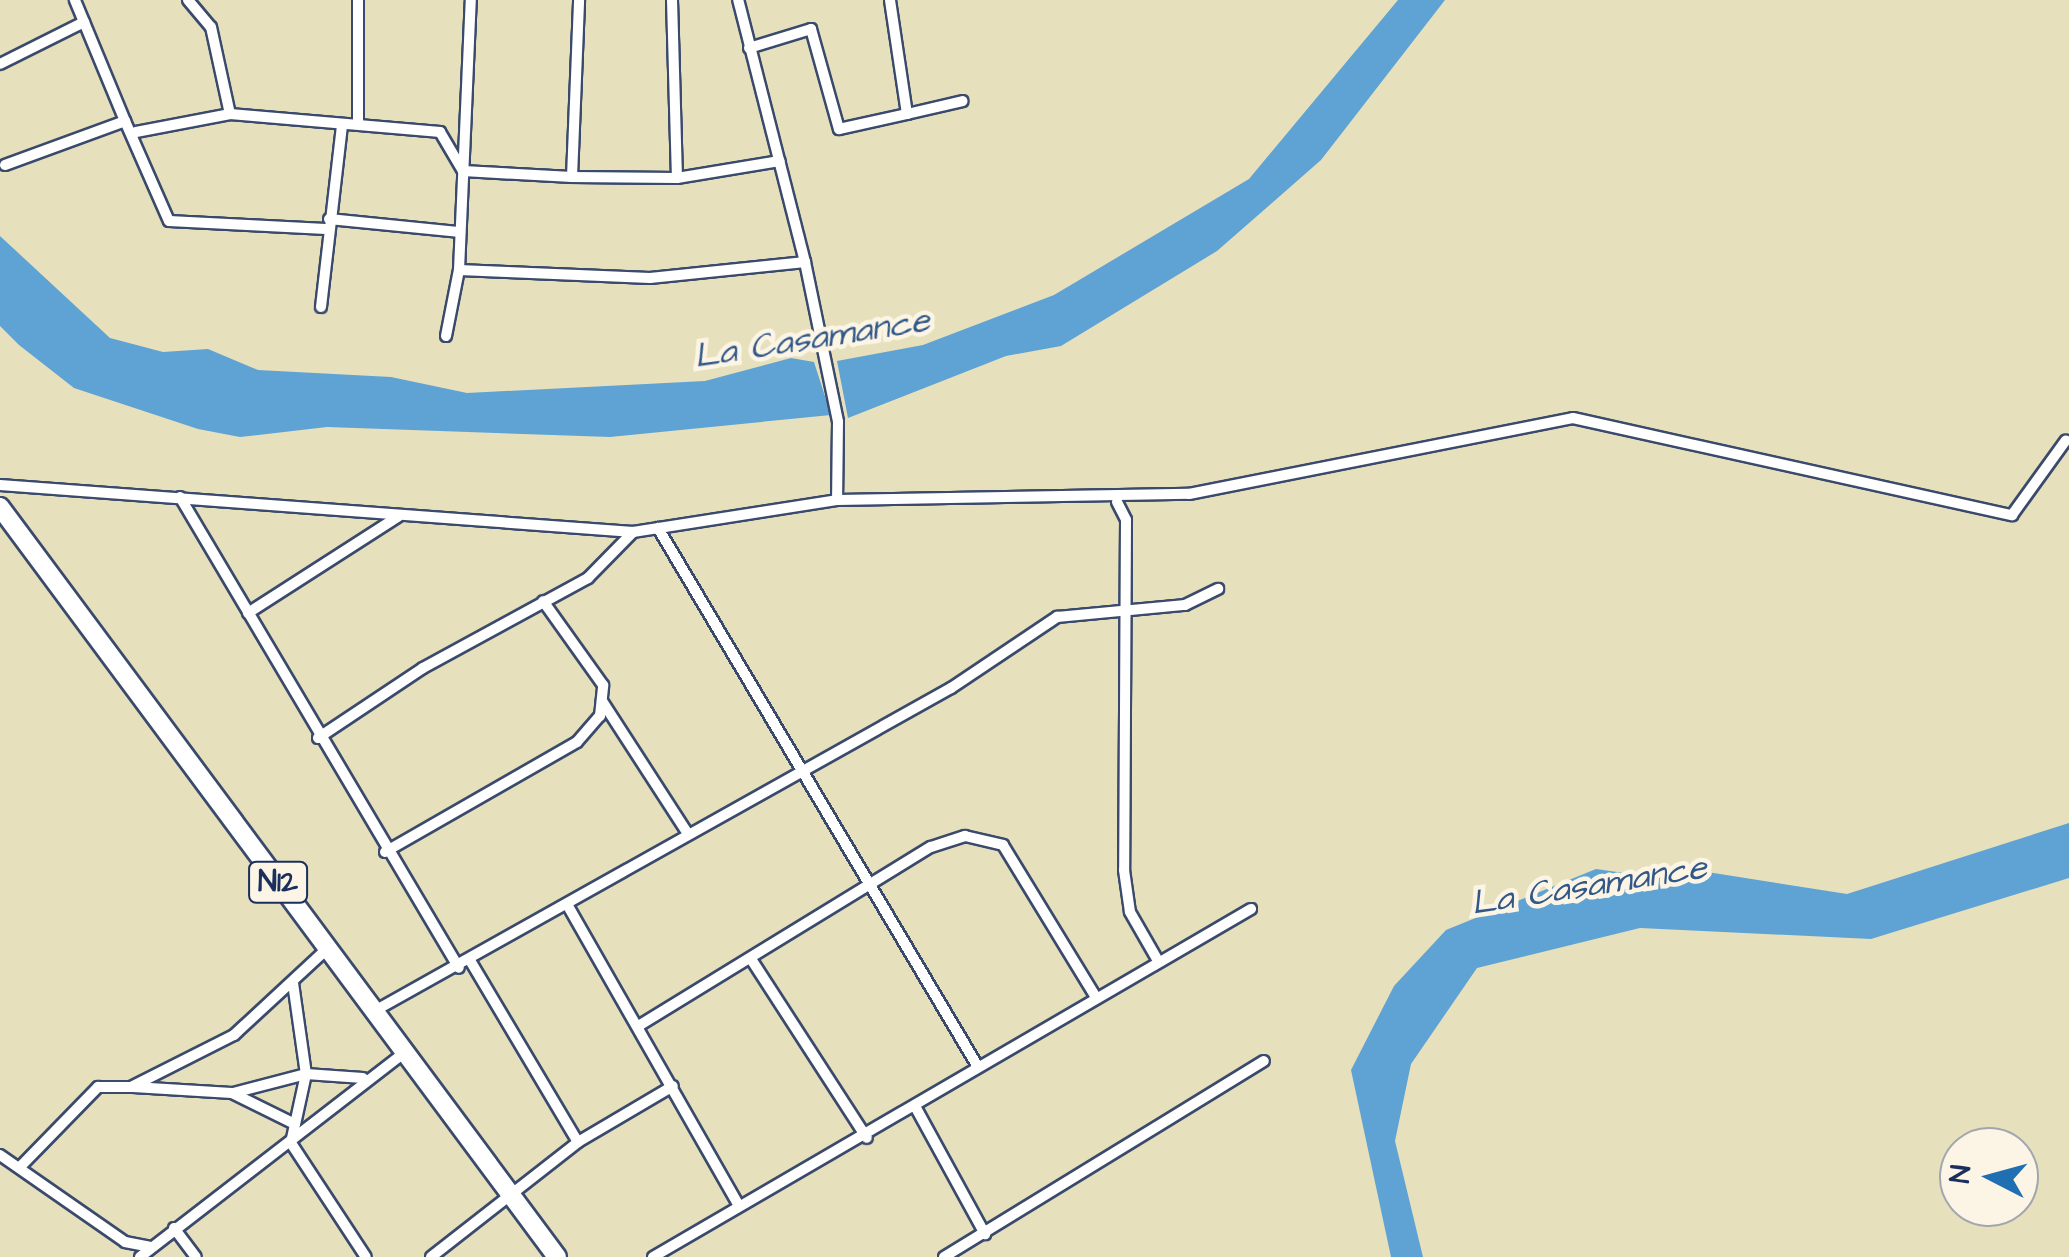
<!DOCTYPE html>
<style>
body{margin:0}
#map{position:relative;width:2069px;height:1257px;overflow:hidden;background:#e7e0bc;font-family:"Architects Daughter",sans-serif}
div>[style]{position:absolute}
.water>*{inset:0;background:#5ea3d4}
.roads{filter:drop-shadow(2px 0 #3a4a6c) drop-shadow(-2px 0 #3a4a6c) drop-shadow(0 2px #3a4a6c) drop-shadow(0 -2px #3a4a6c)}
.street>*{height:10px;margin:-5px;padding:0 5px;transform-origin:5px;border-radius:5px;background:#fff}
.primary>*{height:18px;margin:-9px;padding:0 9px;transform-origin:9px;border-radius:9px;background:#fff}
span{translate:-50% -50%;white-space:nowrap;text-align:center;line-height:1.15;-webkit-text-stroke:9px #fcf5e5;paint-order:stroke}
.shield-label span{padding:2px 8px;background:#fcf5e5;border:2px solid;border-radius:8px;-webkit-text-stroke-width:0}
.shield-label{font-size:30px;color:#1b2f5e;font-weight:700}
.water-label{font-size:35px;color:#325887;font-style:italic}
.north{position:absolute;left:1939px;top:1127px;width:100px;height:100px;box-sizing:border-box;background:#fcf5e5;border:2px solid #a2a6af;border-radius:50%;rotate:276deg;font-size:28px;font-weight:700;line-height:40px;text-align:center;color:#1b2f5e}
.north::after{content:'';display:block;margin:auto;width:35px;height:45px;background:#1f6fb2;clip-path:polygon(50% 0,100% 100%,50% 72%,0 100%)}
</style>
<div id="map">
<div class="water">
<div style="clip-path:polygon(1398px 0,1445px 0,1321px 160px,1217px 251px,1061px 346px,1006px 356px,848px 418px,837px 361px,923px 345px,1054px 295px,1249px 179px)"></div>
<div style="clip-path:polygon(0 236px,110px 338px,163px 352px,208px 349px,258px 370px,391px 377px,467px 393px,705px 381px,791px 358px,814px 362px,831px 415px,610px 437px,327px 427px,240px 437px,198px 429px,74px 388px,19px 345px,0 326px)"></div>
<div style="clip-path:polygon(2069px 823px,2069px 878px,1871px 939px,1640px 928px,1477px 968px,1411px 1064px,1395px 1141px,1423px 1257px,1391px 1257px,1351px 1070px,1394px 986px,1446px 930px,1596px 869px,1674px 880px,1701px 871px,1847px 894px)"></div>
</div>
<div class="roads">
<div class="street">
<div style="left:188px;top:0;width:35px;rotate:50deg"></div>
<div style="left:211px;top:27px;width:89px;rotate:77.7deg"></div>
<div style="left:358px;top:0;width:124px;rotate:90deg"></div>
<div style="left:672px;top:0;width:178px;rotate:88.4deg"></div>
<div style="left:749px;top:48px;width:65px;rotate:-17deg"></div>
<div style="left:811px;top:29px;width:104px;rotate:74.4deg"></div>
<div style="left:839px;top:129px;width:70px;rotate:-12.4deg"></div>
<div style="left:907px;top:114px;width:115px;rotate:-98.5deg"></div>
<div style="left:0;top:64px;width:94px;rotate:-26.6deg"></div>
<div style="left:907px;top:114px;width:57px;rotate:-13.1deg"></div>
<div style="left:125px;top:121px;width:109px;rotate:66.3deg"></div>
<div style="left:169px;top:221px;width:157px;rotate:2.9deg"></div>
<div style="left:136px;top:132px;width:96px;rotate:-10.8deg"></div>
<div style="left:230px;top:114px;width:211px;rotate:4.9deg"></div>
<div style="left:440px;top:132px;width:45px;rotate:59.5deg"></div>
<div style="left:463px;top:171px;width:109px;rotate:3.2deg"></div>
<div style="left:572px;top:177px;width:105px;rotate:0.5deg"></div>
<div style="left:677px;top:178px;width:104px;rotate:-9.4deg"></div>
<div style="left:5px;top:165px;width:128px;rotate:-20.1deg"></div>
<div style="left:125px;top:121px;width:131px;rotate:-112.5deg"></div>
<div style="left:572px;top:177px;width:177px;rotate:-87.7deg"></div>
<div style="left:329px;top:219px;width:132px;rotate:5.7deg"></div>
<div style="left:805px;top:262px;width:163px;rotate:78.3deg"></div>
<div style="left:838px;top:422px;width:78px;rotate:90.7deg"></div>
<div style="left:459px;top:270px;width:191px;rotate:2.4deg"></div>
<div style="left:650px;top:278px;width:156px;rotate:-5.9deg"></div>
<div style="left:805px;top:262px;width:270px;rotate:-104.3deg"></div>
<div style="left:321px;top:307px;width:182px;rotate:-83.4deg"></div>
<div style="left:446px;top:336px;width:67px;rotate:-78.9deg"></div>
<div style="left:459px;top:270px;width:270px;rotate:-87.5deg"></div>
<div style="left:0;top:485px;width:635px;rotate:4.25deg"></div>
<div style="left:633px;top:532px;width:206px;rotate:-8.9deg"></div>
<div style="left:837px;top:500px;width:352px;rotate:-1deg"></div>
<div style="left:1189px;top:494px;width:391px;rotate:-11.2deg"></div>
<div style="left:1573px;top:418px;width:450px;rotate:12.5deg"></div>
<div style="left:2012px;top:515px;width:92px;rotate:-54.2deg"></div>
<div style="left:180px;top:497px;width:547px;rotate:59.36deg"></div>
<div style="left:1117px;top:502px;width:20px;rotate:63deg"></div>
<div style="left:1126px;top:520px;width:350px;rotate:90.3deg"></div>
<div style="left:1124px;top:870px;width:42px;rotate:81.9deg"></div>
<div style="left:1130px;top:912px;width:54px;rotate:60.1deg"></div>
<div style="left:658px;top:528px;width:627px;rotate:59.3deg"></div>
<div style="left:248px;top:613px;width:179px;rotate:-32.7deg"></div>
<div style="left:602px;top:701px;width:158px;rotate:57.1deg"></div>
<div style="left:318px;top:738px;width:126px;rotate:-33.7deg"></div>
<div style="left:423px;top:668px;width:188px;rotate:-28.6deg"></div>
<div style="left:588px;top:578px;width:64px;rotate:-45.6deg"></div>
<div style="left:385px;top:852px;width:221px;rotate:-29.8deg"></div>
<div style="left:577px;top:742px;width:35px;rotate:-49deg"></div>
<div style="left:600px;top:716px;width:31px;rotate:-84deg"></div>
<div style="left:603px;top:685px;width:103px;rotate:-125.5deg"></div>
<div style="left:568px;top:906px;width:345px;rotate:60.3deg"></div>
<div style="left:751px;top:959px;width:213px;rotate:57.1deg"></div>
<div style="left:471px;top:962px;width:209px;rotate:59.3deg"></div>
<div style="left:293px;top:983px;width:92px;rotate:81.9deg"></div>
<div style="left:306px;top:1074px;width:71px;rotate:102.3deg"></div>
<div style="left:291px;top:1143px;width:136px;rotate:56.7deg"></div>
<div style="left:378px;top:1009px;width:657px;rotate:-29.26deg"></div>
<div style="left:951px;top:688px;width:128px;rotate:-33.8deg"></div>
<div style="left:1057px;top:617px;width:129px;rotate:-5.4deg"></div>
<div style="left:1185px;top:605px;width:37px;rotate:-26deg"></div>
<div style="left:640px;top:1025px;width:341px;rotate:-31.5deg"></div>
<div style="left:931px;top:847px;width:36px;rotate:-18deg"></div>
<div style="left:965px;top:836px;width:39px;rotate:13deg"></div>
<div style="left:1003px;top:845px;width:175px;rotate:58.6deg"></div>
<div style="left:133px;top:1087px;width:99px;rotate:3.5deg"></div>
<div style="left:232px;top:1093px;width:70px;rotate:26.2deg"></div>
<div style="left:233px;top:1093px;width:75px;rotate:-14.6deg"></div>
<div style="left:306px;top:1074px;width:57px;rotate:4deg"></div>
<div style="left:916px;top:1108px;width:144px;rotate:61.3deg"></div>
<div style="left:0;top:1155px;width:152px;rotate:34.8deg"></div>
<div style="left:125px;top:1242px;width:25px;rotate:11deg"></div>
<div style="left:20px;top:1167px;width:112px;rotate:-45.7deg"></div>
<div style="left:98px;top:1087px;width:33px"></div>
<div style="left:131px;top:1087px;width:115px;rotate:-26.8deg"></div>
<div style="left:234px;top:1035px;width:128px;rotate:-42.8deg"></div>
<div style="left:174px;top:1228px;width:36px;rotate:53deg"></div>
<div style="left:140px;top:1257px;width:337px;rotate:-37.7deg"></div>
<div style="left:431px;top:1257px;width:187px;rotate:-38deg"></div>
<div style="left:578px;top:1142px;width:110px;rotate:-30.5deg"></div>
<div style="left:653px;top:1257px;width:692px;rotate:-30.2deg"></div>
<div style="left:944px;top:1257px;width:375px;rotate:-31.5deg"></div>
</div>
<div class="primary">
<div style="left:0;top:507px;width:934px;rotate:53.4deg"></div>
</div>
</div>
<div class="shield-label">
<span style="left:278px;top:882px">N12</span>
</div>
<div class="water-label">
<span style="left:812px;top:339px;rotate:-9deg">La Casamance</span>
<span style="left:1589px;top:886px;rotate:-9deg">La Casamance</span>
</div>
<div class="north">N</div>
</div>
